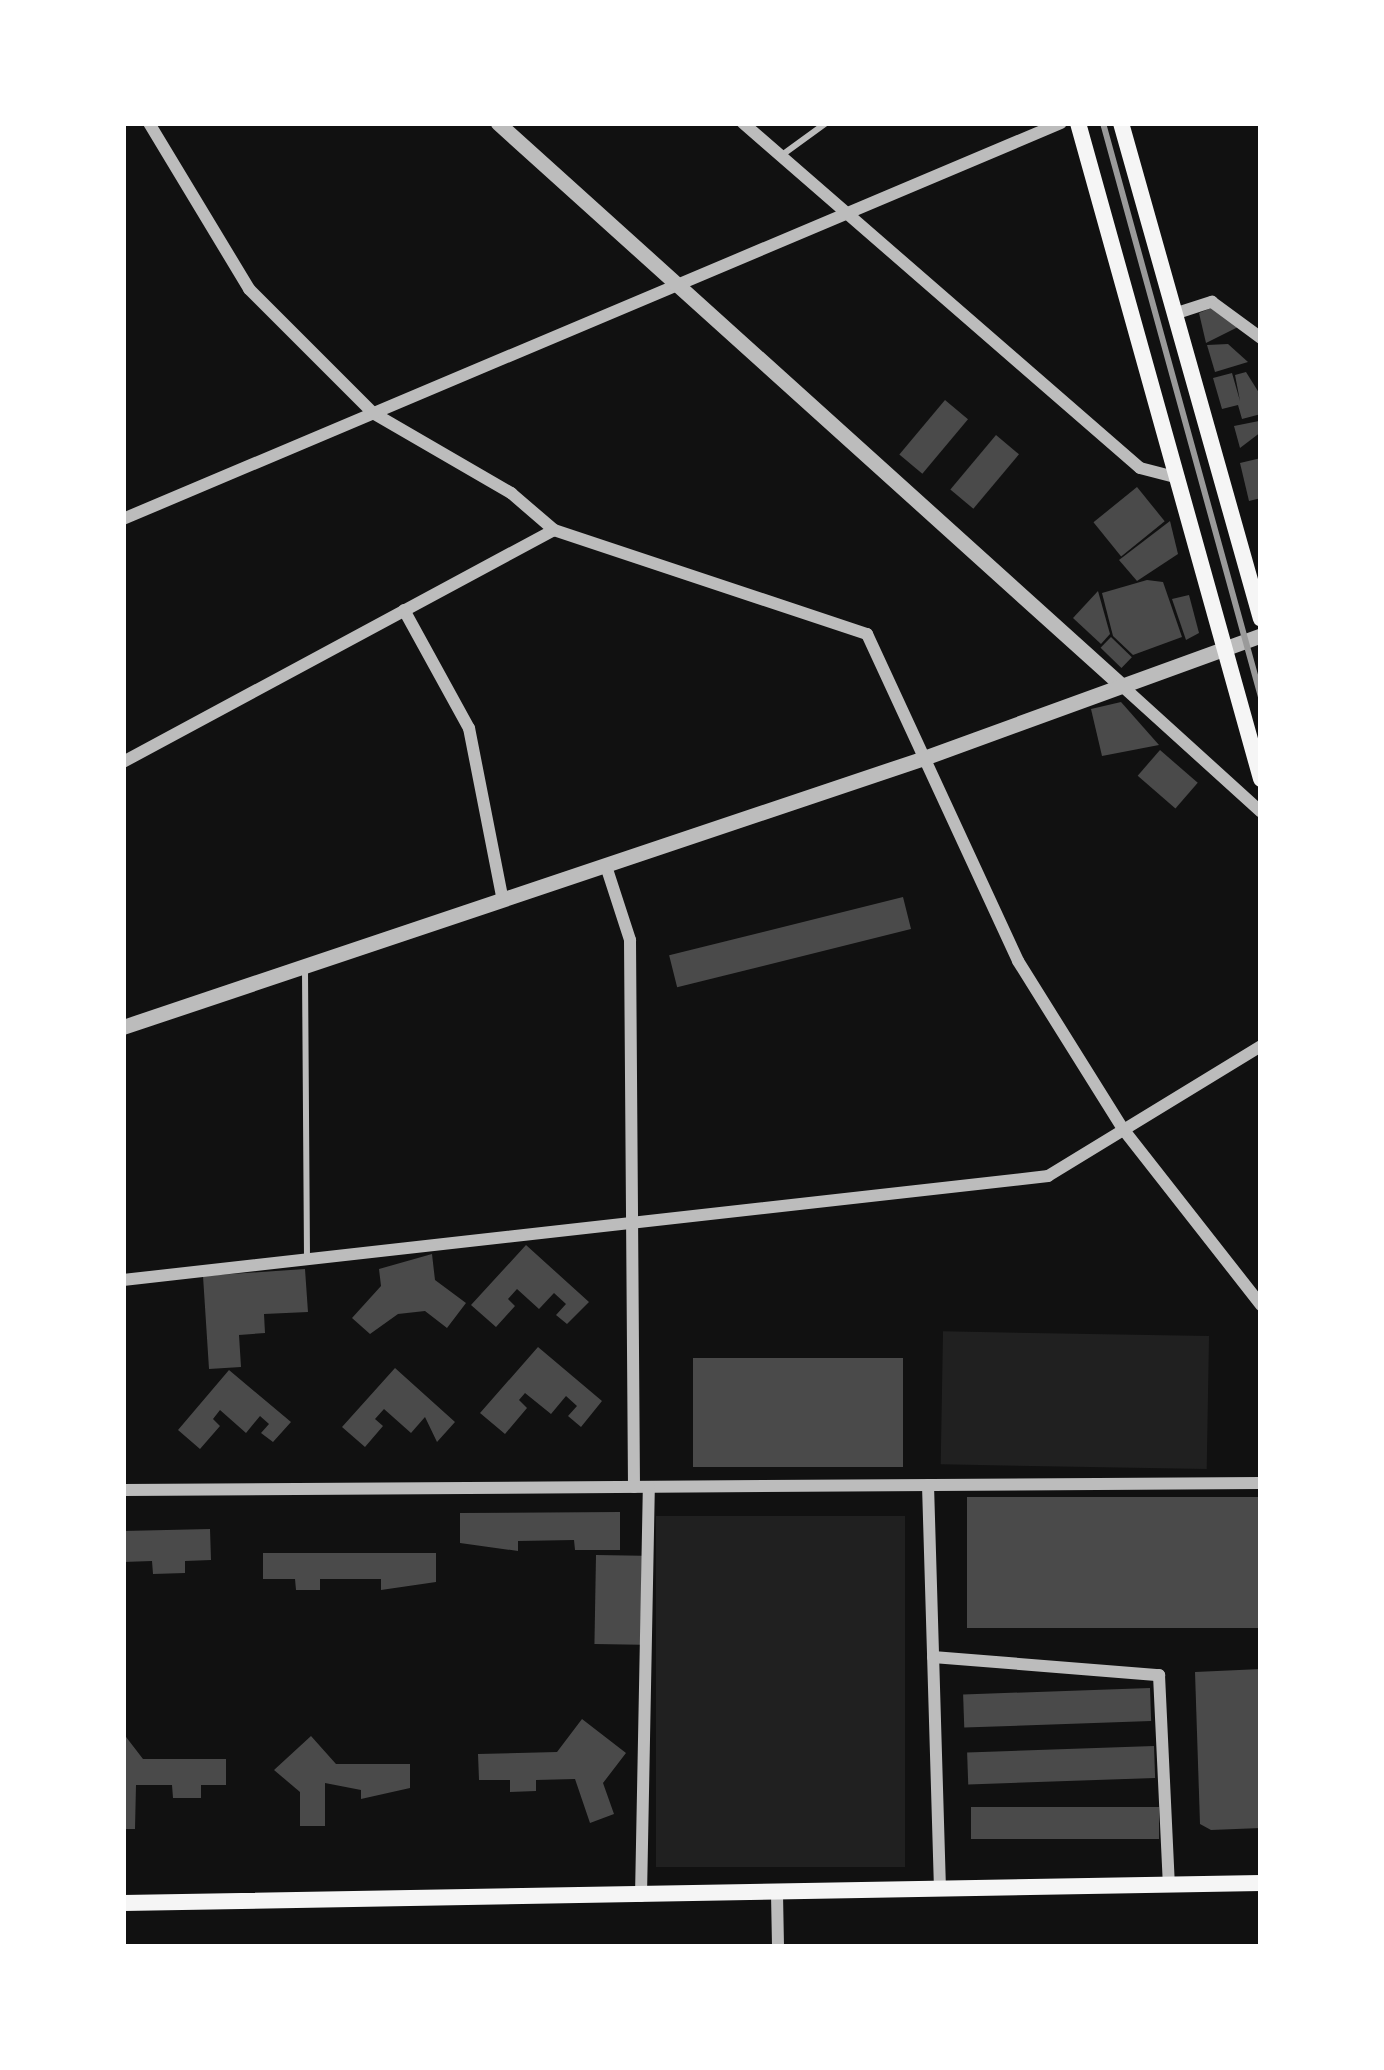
<!DOCTYPE html>
<style>
body{margin:0}
#map{position:relative;width:1384px;height:2070px;overflow:hidden;background:#111;font-family:"Fira Sans",sans-serif}
div>[style]{position:absolute}
.green>*{inset:0;background:#202020;transform-origin:0 0}
.building>*{inset:0;background:#4a4a4a;transform-origin:0 0}
.service>*{height:6px;margin:-3px;padding:0 3px;transform-origin:3px;border-radius:3px;background:#bcbcbc}
.minor>*{height:12px;margin:-6px;padding:0 6px;transform-origin:6px;border-radius:6px;background:#bcbcbc}
.tertiary>*{height:15px;margin:-7.5px;padding:0 7.5px;transform-origin:7.5px;border-radius:7.5px;background:#bcbcbc}
.secondary>*{height:16px;margin:-8px;padding:0 8px;transform-origin:8px;border-radius:8px;background:#f5f5f5}
.rail>*{height:6px;margin:-3px;padding:0 3px;transform-origin:3px;border-radius:3px;background:#9a9a9a}
span{translate:-50% -50%;white-space:nowrap;text-align:center;line-height:1.15;-webkit-text-stroke:10px #fff;paint-order:stroke}
.frame{position:absolute;inset:0;border:126px solid #fff;pointer-events:none}
</style>
<div id="map">
<div class="green">
<div style="left:1209px;top:1336px;width:133px;height:266px;rotate:91deg"></div>
<div style="left:656px;top:1516px;width:249px;height:351px"></div>
</div>
<div class="building">
<div style="clip-path:polygon(1211px 308px,1238px 327px,1206px 343px,1199px 313px)"></div>
<div style="clip-path:polygon(1228px 344px,1248px 362px,1215px 372px,1207px 345px)"></div>
<div style="clip-path:polygon(1246px 372px,1261px 396px,1261px 414px,1242px 419px,1238px 405px,1222px 409px,1213px 378px,1232px 373px,1240px 401px,1235px 375px)"></div>
<div style="left:945px;top:400px;width:30px;height:71px;rotate:40deg"></div>
<div style="clip-path:polygon(1259px 421px,1261px 432px,1240px 448px,1234px 426px)"></div>
<div style="left:996px;top:435px;width:30px;height:71px;rotate:40deg"></div>
<div style="clip-path:polygon(1261px 458px,1261px 498px,1249px 501px,1240px 463px)"></div>
<div style="left:1137px;top:487px;width:44px;height:56px;rotate:51deg"></div>
<div style="clip-path:polygon(1170px 521px,1178px 554px,1137px 581px,1119px 560px)"></div>
<div style="clip-path:polygon(1147px 580px,1163px 582px,1182px 637px,1133px 655px,1113px 636px,1102px 593px)"></div>
<div style="clip-path:polygon(1098px 591px,1110px 634px,1101px 644px,1073px 618px)"></div>
<div style="clip-path:polygon(1189px 595px,1199px 633px,1186px 640px,1172px 599px)"></div>
<div style="left:1111px;top:637px;width:29px;height:15px;rotate:44deg"></div>
<div style="clip-path:polygon(1121px 702px,1159px 745px,1102px 756px,1091px 709px)"></div>
<div style="left:1160px;top:750px;width:50px;height:34px;rotate:41deg"></div>
<div style="left:903px;top:897px;width:33px;height:241px;rotate:76deg"></div>
<div style="clip-path:polygon(526px 1245px,589px 1302px,567px 1324px,556px 1315px,566px 1304px,554px 1293px,539px 1309px,517px 1289px,508px 1299px,515px 1306px,496px 1327px,471px 1305px)"></div>
<div style="clip-path:polygon(432px 1254px,435px 1280px,466px 1303px,447px 1328px,425px 1311px,398px 1314px,370px 1334px,352px 1318px,381px 1286px,379px 1269px)"></div>
<div style="clip-path:polygon(305px 1269px,308px 1312px,264px 1314px,265px 1333px,239px 1335px,241px 1367px,209px 1369px,203px 1276px)"></div>
<div style="clip-path:polygon(538px 1347px,602px 1401px,581px 1427px,568px 1416px,577px 1406px,566px 1396px,551px 1414px,525px 1393px,519px 1400px,527px 1408px,505px 1434px,480px 1413px)"></div>
<div style="left:903px;top:1358px;width:109px;height:210px;rotate:90deg"></div>
<div style="clip-path:polygon(395px 1368px,455px 1422px,437px 1442px,425px 1417px,411px 1433px,384px 1409px,375px 1419px,383px 1426px,365px 1447px,342px 1427px)"></div>
<div style="clip-path:polygon(229px 1370px,291px 1422px,273px 1442px,261px 1433px,269px 1424px,260px 1416px,246px 1433px,220px 1410px,213px 1419px,220px 1426px,200px 1449px,178px 1430px)"></div>
<div style="left:1261px;top:1497px;width:131px;height:294px;rotate:90deg"></div>
<div style="clip-path:polygon(620px 1512px,620px 1550px,575px 1550px,574px 1540px,518px 1541px,518px 1551px,460px 1543px,460px 1513px)"></div>
<div style="clip-path:polygon(210px 1529px,211px 1560px,185px 1561px,185px 1573px,153px 1574px,152px 1561px,123px 1562px,123px 1531px)"></div>
<div style="clip-path:polygon(263px 1553px,436px 1553px,436px 1582px,381px 1590px,381px 1579px,320px 1579px,320px 1590px,296px 1590px,295px 1579px,263px 1579px)"></div>
<div style="left:596px;top:1555px;width:46px;height:89px;rotate:1deg"></div>
<div style="clip-path:polygon(1261px 1669px,1261px 1828px,1211px 1830px,1200px 1824px,1195px 1672px)"></div>
<div style="left:1150px;top:1688px;width:33px;height:187px;rotate:88deg"></div>
<div style="clip-path:polygon(582px 1719px,626px 1753px,603px 1783px,614px 1814px,590px 1823px,575px 1779px,536px 1780px,536px 1791px,510px 1792px,510px 1780px,479px 1780px,478px 1754px,557px 1752px)"></div>
<div style="clip-path:polygon(123px 1733px,143px 1759px,226px 1759px,226px 1785px,201px 1785px,201px 1798px,173px 1798px,172px 1785px,136px 1785px,135px 1829px,123px 1829px)"></div>
<div style="clip-path:polygon(311px 1736px,336px 1764px,410px 1764px,410px 1788px,361px 1799px,361px 1790px,325px 1783px,325px 1826px,300px 1826px,300px 1792px,274px 1770px)"></div>
<div style="left:1154px;top:1746px;width:32px;height:187px;rotate:88deg"></div>
<div style="left:1159px;top:1807px;width:32px;height:188px;rotate:90deg"></div>
</div>
<div class="service">
<div style="left:782px;top:155px;width:54px;rotate:-36deg"></div>
<div style="left:305px;top:971px;width:287px;rotate:89.6deg"></div>
</div>
<div class="minor">
<div style="left:149px;top:123px;width:194px;rotate:58.9deg"></div>
<div style="left:249px;top:289px;width:175px;rotate:45deg"></div>
<div style="left:373px;top:413px;width:160px;rotate:30.1deg"></div>
<div style="left:511px;top:493px;width:57px;rotate:40.7deg"></div>
<div style="left:554px;top:530px;width:330px;rotate:18.4deg"></div>
<div style="left:867px;top:634px;width:360px;rotate:65.2deg"></div>
<div style="left:1018px;top:961px;width:198px;rotate:58deg"></div>
<div style="left:1123px;top:1129px;width:224px;rotate:51.9deg"></div>
<div style="left:743px;top:123px;width:526px;rotate:40.99deg"></div>
<div style="left:1140px;top:468px;width:40px;rotate:14.4deg"></div>
<div style="left:1174px;top:314px;width:40px;rotate:-18deg"></div>
<div style="left:1212px;top:302px;width:61px;rotate:36.3deg"></div>
<div style="left:123px;top:519px;width:1018px;rotate:-22.89deg"></div>
<div style="left:404px;top:610px;width:135px;rotate:61.2deg"></div>
<div style="left:469px;top:728px;width:176px;rotate:78.9deg"></div>
<div style="left:1120px;top:684px;width:190px;rotate:42.2deg"></div>
<div style="left:123px;top:762px;width:489px;rotate:-28.3deg"></div>
<div style="left:606px;top:866px;width:78px;rotate:72deg"></div>
<div style="left:630px;top:940px;width:547px;rotate:89.58deg"></div>
<div style="left:123px;top:1280px;width:931px;rotate:-6.41deg"></div>
<div style="left:1048px;top:1176px;width:250px;rotate:-31.4deg"></div>
<div style="left:928px;top:1485px;width:405px;rotate:88.3deg"></div>
<div style="left:123px;top:1490px;width:1138px;rotate:-0.35deg"></div>
<div style="left:933px;top:1657px;width:227px;rotate:4.6deg"></div>
<div style="left:1159px;top:1675px;width:211px;rotate:87.3deg"></div>
<div style="left:777px;top:1894px;width:53px;rotate:88.9deg"></div>
<div style="left:641px;top:1896px;width:409px;rotate:-88.9deg"></div>
</div>
<div class="tertiary">
<div style="left:498px;top:123px;width:838px;rotate:42.05deg"></div>
<div style="left:123px;top:1027px;width:842px;rotate:-18.56deg"></div>
<div style="left:921px;top:759px;width:362px;rotate:-20deg"></div>
</div>
<div class="secondary">
<div style="left:1078px;top:123px;width:681px;rotate:74.41deg"></div>
<div style="left:1121px;top:123px;width:515px;rotate:74.24deg"></div>
<div style="left:123px;top:1903px;width:1138px;rotate:-1.01deg"></div>
</div>
<div class="rail">
<div style="left:1103px;top:123px;width:595px;rotate:74.61deg"></div>
</div>
<div class="frame"></div>
</div>
